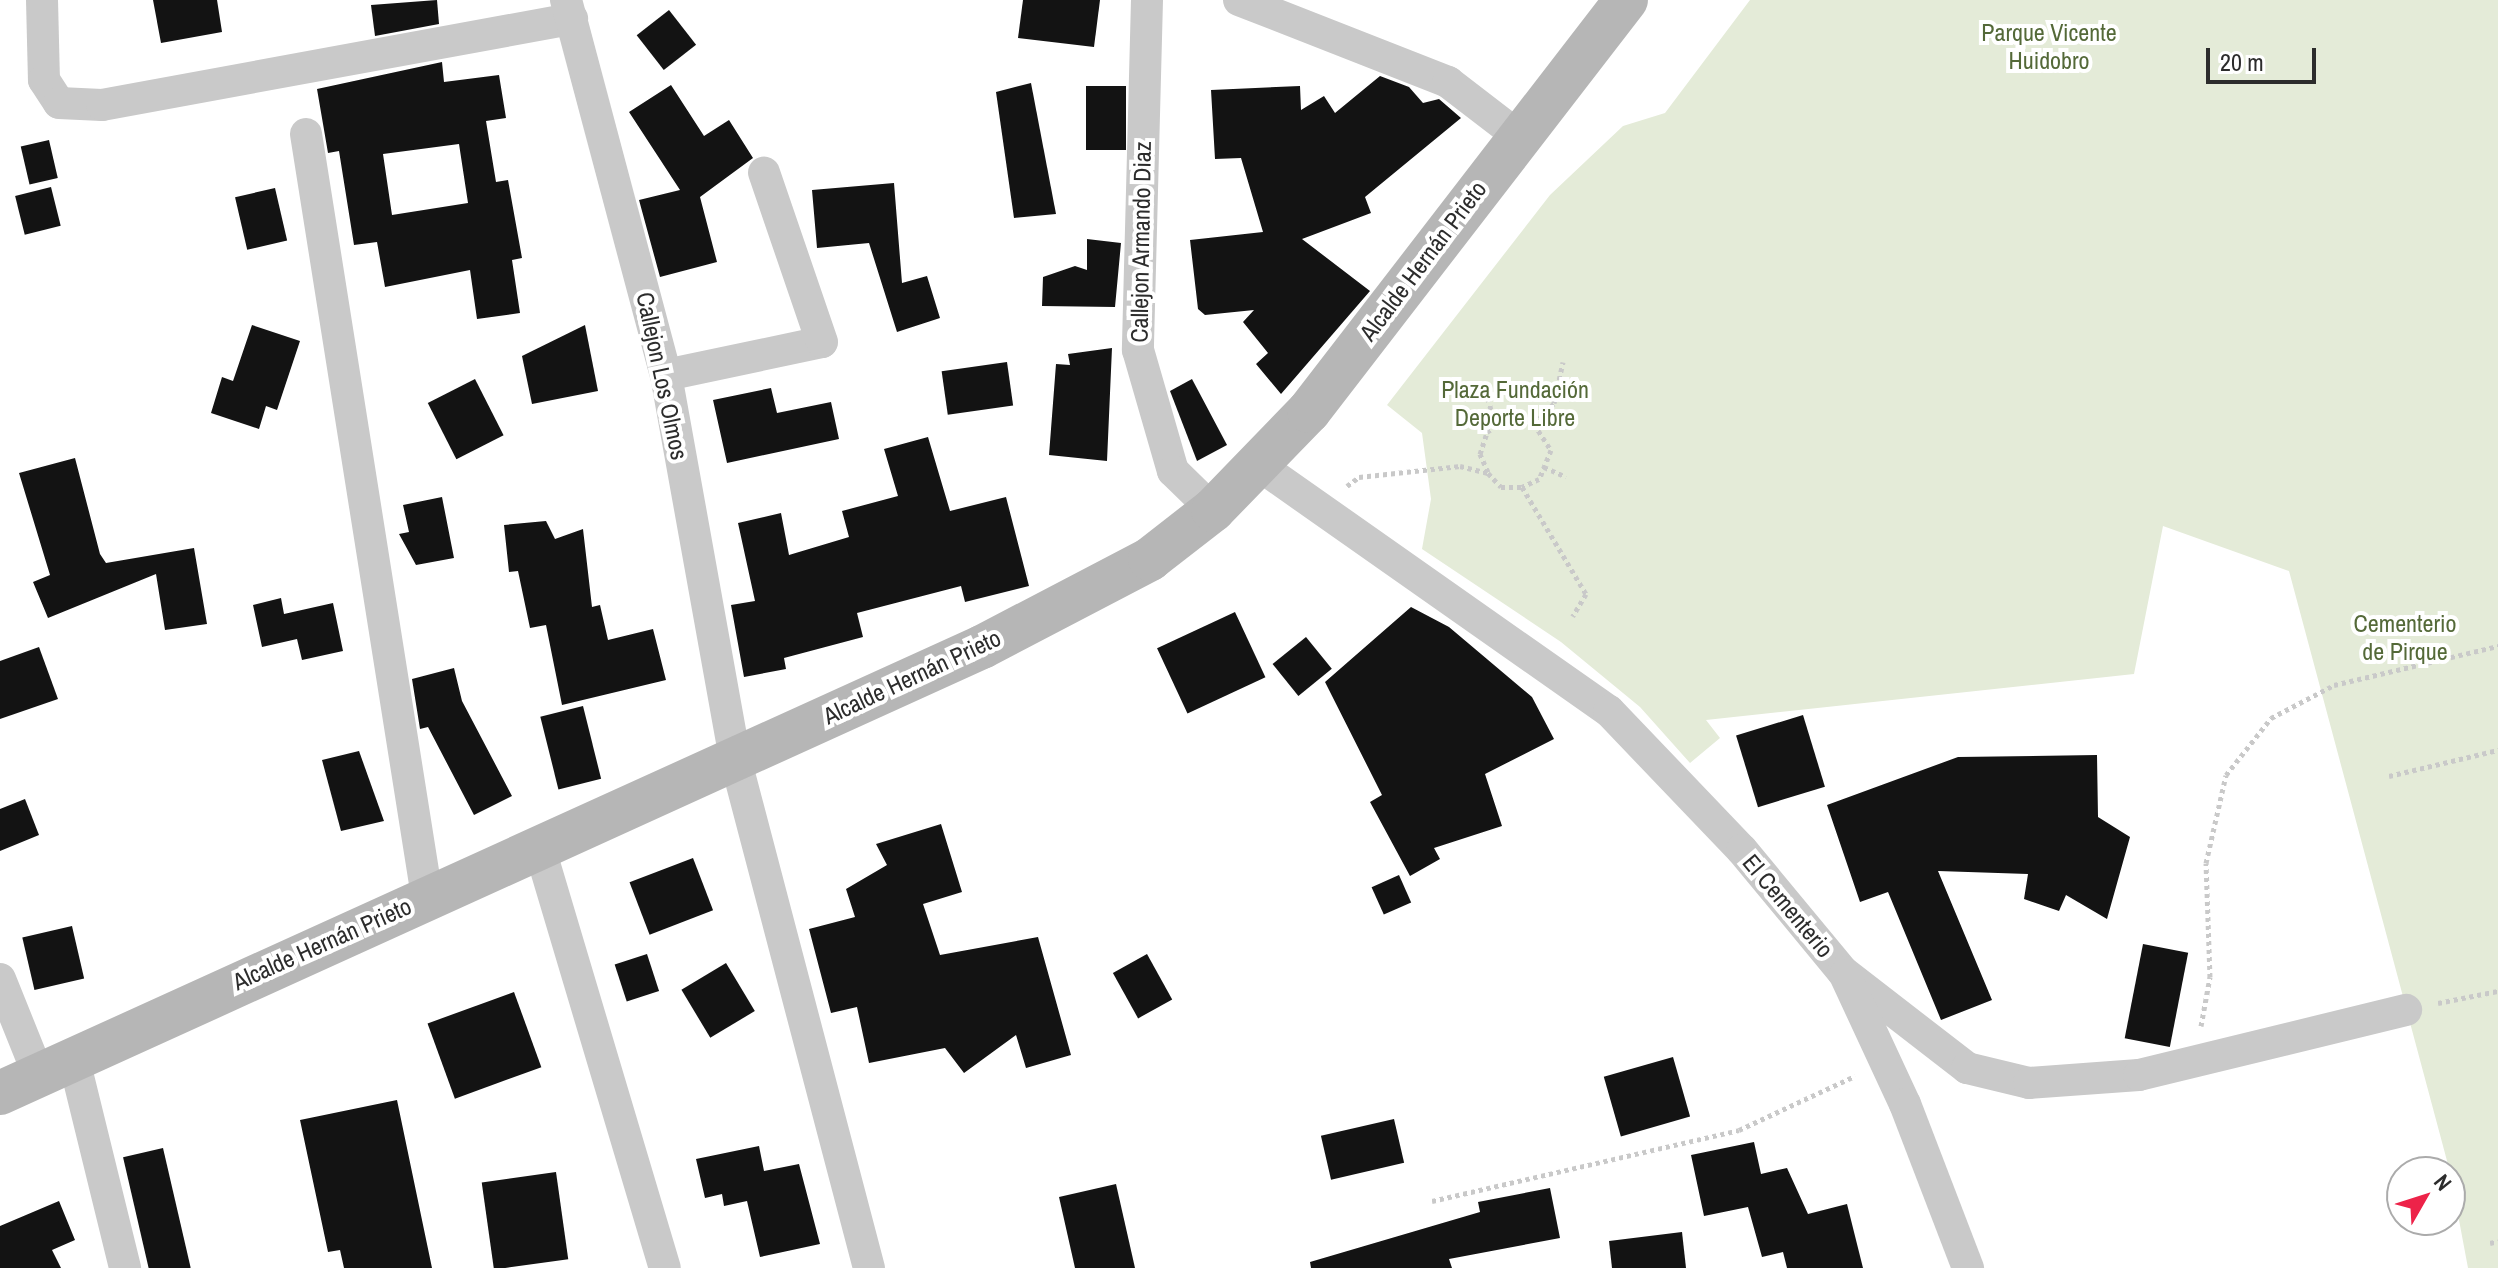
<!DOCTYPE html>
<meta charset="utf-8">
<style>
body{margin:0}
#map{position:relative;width:2498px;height:1268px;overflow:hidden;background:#fff;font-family:"Archivo Narrow",sans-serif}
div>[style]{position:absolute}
.green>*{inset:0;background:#e4ebd8}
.building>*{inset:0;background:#131313;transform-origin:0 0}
.path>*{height:5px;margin-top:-2.5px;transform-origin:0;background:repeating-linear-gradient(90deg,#c9c9c9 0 4px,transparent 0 8px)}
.street>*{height:32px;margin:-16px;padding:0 16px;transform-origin:16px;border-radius:16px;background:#c9c9c9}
.secondary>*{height:44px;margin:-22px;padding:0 22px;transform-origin:22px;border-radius:22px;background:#b6b6b6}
span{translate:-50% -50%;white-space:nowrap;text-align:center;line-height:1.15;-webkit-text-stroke:8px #fff;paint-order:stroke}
.park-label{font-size:24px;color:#546938}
.street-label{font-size:24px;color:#2c2c2c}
.north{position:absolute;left:2386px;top:1156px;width:80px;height:80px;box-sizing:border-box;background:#fff;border:2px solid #ababab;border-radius:50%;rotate:51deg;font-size:22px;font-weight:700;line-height:32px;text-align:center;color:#2c2c2c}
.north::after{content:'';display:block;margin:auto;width:28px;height:36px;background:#ed2349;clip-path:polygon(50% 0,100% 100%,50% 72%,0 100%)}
.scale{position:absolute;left:2206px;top:48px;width:110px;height:36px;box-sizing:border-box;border:4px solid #2c2c2c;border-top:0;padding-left:10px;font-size:24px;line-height:28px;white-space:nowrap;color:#2c2c2c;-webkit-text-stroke:6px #fff;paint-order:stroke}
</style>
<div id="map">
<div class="green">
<div style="clip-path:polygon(1750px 0,2498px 0,2498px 1268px,2468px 1268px,2450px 1172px,2289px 571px,2163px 526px,2134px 674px,1706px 720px,1720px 738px,1690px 763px,1640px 707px,1561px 642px,1422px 549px,1431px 499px,1422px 433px,1387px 405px,1550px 195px,1623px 126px,1665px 113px)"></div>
</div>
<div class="building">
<div style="clip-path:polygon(153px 0,217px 0,222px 32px,161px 43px)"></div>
<div style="clip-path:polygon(437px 0,439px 24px,375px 36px,371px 5px)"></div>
<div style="clip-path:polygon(1023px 0,1100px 0,1094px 47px,1018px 38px)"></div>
<div style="left:669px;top:10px;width:44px;height:41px;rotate:52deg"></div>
<div style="clip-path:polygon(evenodd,442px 62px,444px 82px,499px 75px,506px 118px,486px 121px,496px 182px,508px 180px,522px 258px,512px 260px,520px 313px,477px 319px,470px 270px,385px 287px,377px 242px,354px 245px,339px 151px,328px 153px,317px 89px,442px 62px,459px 144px,468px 203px,392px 215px,383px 154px,459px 144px)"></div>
<div style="clip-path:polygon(1380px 76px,1409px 87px,1423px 103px,1439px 99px,1461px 118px,1365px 197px,1371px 213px,1302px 239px,1370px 291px,1281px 394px,1256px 364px,1268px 353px,1243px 322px,1254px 310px,1205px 315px,1198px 309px,1190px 240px,1263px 232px,1241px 158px,1215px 159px,1211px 90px,1300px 86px,1301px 110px,1324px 96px,1335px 113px)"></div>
<div style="clip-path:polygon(1031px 83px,1056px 214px,1014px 218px,996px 92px)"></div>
<div style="clip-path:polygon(671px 85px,704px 136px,729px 120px,753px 158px,700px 197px,717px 262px,660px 277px,639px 200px,680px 190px,629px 112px)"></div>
<div style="left:1086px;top:86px;width:40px;height:64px"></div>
<div style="left:49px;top:140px;width:39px;height:29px;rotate:77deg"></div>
<div style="clip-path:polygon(894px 183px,902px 283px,927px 276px,940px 318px,897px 332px,869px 243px,817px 248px,812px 190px)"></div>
<div style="left:51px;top:187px;width:40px;height:37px;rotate:76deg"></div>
<div style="left:275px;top:188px;width:54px;height:41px;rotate:77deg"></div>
<div style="clip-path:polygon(1087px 239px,1121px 243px,1115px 307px,1042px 306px,1043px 277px,1075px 266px,1087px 270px)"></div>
<div style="clip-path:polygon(252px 325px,300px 341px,277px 410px,266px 406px,259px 429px,211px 413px,222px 377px,233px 381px)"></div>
<div style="clip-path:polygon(585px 325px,598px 391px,532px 404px,522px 356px)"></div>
<div style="clip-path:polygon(1112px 348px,1107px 461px,1049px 455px,1056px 364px,1070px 365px,1068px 354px)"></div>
<div style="left:1007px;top:362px;width:44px;height:66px;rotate:82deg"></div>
<div style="left:475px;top:379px;width:63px;height:53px;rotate:63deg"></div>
<div style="clip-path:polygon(1192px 379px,1227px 445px,1197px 461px,1170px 391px)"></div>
<div style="clip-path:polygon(771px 388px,777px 413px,831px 402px,839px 439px,727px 463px,713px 400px)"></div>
<div style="clip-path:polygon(928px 437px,950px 511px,1006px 497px,1029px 586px,965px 602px,961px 586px,857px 613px,863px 637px,784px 658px,786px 669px,744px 677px,731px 605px,755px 601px,738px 523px,781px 513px,789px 555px,849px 537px,842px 511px,898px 496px,884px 449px)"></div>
<div style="clip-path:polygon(75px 458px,100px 554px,106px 563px,194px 548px,207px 624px,165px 630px,156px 574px,48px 618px,33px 582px,50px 575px,19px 473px)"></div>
<div style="clip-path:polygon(442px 497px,454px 558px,416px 565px,399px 534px,409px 532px,403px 505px)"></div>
<div style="clip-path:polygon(546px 521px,555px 539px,583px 529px,592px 607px,600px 605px,608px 640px,653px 629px,666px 680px,562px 705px,546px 625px,530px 628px,518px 571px,509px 572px,504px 525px)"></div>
<div style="clip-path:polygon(281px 598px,284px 614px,333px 603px,343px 651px,302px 660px,297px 639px,262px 647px,253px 605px)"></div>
<div style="clip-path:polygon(1411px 607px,1449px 627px,1532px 697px,1554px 739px,1485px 774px,1502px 826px,1434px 848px,1440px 859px,1410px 876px,1370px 802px,1382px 795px,1325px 682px)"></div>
<div style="left:1235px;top:612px;width:72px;height:86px;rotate:65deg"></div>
<div style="left:1306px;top:637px;width:41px;height:43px;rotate:51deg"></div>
<div style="clip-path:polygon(39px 647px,58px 699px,0 719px,0 661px)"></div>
<div style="clip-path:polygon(454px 668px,462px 701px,512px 796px,474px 815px,428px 727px,420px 729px,412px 679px)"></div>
<div style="left:583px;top:706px;width:75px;height:44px;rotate:76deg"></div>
<div style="left:1803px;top:715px;width:75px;height:70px;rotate:73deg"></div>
<div style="clip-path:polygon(359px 751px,384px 821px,341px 831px,322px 760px)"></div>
<div style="clip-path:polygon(2097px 755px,2098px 817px,2130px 837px,2107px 919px,2066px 895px,2059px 911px,2024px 899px,2028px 874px,1938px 871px,1992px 1000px,1941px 1020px,1888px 892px,1860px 902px,1827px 805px,1958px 757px)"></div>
<div style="clip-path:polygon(25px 799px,39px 835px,0 851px,0 809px)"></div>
<div style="clip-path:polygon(941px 824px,962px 892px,923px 904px,940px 955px,1038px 937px,1071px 1055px,1026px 1068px,1016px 1035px,964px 1073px,945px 1048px,869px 1063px,857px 1007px,831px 1013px,809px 929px,855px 917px,846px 889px,887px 865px,876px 844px)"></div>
<div style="left:693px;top:858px;width:56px;height:68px;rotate:69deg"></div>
<div style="left:1399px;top:875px;width:30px;height:30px;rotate:66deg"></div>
<div style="left:72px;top:926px;width:54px;height:51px;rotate:77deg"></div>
<div style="left:2143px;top:944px;width:46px;height:96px;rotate:11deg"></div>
<div style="left:647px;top:954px;width:39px;height:34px;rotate:72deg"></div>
<div style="left:1147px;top:954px;width:52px;height:39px;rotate:61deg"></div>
<div style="left:726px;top:963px;width:56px;height:52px;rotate:59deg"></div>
<div style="left:514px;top:992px;width:80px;height:92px;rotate:70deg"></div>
<div style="left:1673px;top:1057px;width:62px;height:72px;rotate:74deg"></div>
<div style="clip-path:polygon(397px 1100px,432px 1268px,344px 1268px,340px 1250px,328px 1252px,300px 1120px)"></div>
<div style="left:1394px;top:1119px;width:45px;height:75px;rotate:77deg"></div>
<div style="clip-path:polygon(1754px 1142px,1761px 1174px,1787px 1168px,1808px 1214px,1847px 1204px,1863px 1268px,1787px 1268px,1783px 1252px,1762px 1257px,1748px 1207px,1704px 1216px,1691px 1155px)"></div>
<div style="clip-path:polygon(759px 1146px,764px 1171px,799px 1164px,820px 1244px,760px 1257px,747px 1201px,724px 1206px,722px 1194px,705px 1198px,696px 1159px)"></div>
<div style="left:163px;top:1148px;width:123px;height:41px;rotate:77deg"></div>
<div style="left:556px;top:1172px;width:88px;height:75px;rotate:82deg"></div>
<div style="clip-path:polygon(1116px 1184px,1135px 1268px,1075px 1268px,1059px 1197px)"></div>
<div style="clip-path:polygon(1550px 1188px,1560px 1238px,1449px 1259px,1452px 1268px,1311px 1268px,1310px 1262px,1480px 1212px,1478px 1202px)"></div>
<div style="clip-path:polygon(59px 1201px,75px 1240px,52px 1250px,61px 1268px,0 1268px,0 1226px)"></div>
<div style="clip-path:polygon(1682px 1232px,1686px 1268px,1612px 1268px,1609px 1241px)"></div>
</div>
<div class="path">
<div style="left:1486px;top:390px;width:37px;rotate:76deg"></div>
<div style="left:1534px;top:424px;width:29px;rotate:-46deg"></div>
<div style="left:1554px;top:403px;width:42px;rotate:-77.6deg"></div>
<div style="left:1544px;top:467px;width:24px;rotate:24deg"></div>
<div style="left:1488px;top:472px;width:20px;rotate:-114deg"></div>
<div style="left:1480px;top:454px;width:23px;rotate:-72deg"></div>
<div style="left:1487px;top:432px;width:25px;rotate:-34deg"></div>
<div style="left:1508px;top:418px;width:27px;rotate:13deg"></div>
<div style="left:1534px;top:424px;width:31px;rotate:57deg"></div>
<div style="left:1551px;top:450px;width:31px;rotate:112deg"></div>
<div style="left:1539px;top:479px;width:19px;rotate:155deg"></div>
<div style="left:1347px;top:486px;width:15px;rotate:-37deg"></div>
<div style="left:1359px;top:477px;width:102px;rotate:-6.2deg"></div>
<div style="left:1460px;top:466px;width:29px;rotate:14deg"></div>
<div style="left:1488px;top:473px;width:19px;rotate:47deg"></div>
<div style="left:1501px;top:487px;width:21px"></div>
<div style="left:1522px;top:487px;width:125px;rotate:59.1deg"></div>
<div style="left:1586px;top:594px;width:26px;rotate:121deg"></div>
<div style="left:2389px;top:776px;width:112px;rotate:-13.4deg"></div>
<div style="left:2438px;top:1003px;width:61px;rotate:-11.3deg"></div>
<div style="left:2201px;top:1026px;width:50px;rotate:-79.6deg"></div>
<div style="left:2210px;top:977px;width:114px;rotate:-92deg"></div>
<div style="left:2206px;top:863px;width:90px;rotate:-77.2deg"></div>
<div style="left:2226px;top:775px;width:73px;rotate:-51.7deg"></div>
<div style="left:2271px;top:718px;width:71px;rotate:-27.6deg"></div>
<div style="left:2334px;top:685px;width:169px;rotate:-13.4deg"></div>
<div style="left:1432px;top:1201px;width:315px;rotate:-13deg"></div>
<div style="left:1739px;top:1130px;width:128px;rotate:-25deg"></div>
<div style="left:2490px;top:1243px;width:8px;rotate:-14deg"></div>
</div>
<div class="street">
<div style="left:42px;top:0;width:80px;rotate:88.6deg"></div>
<div style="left:44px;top:80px;width:27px;rotate:57deg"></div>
<div style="left:59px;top:103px;width:43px;rotate:2.7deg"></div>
<div style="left:102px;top:105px;width:478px;rotate:-10.4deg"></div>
<div style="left:566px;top:0;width:388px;rotate:75.1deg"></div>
<div style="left:666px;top:375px;width:389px;rotate:79.8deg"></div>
<div style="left:735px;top:758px;width:527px;rotate:75.28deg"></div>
<div style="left:1147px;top:0;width:350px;rotate:91.5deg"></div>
<div style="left:1138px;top:350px;width:126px;rotate:73.9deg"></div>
<div style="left:1173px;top:471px;width:56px;rotate:44.3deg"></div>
<div style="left:1239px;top:0;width:225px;rotate:21.4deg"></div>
<div style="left:1448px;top:82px;width:88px;rotate:37.6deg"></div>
<div style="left:306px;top:134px;width:772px;rotate:80.98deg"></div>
<div style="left:666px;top:375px;width:159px;rotate:-11.9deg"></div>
<div style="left:822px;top:342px;width:179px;rotate:-108.9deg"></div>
<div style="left:1260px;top:466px;width:426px;rotate:35.1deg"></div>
<div style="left:1609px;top:711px;width:192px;rotate:46.3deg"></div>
<div style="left:1742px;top:850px;width:158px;rotate:50.4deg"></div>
<div style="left:1843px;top:972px;width:157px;rotate:37.7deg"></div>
<div style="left:1967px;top:1068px;width:64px;rotate:13.6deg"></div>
<div style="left:2029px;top:1083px;width:110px;rotate:-4.2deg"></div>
<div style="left:2139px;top:1075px;width:275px;rotate:-13.7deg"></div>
<div style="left:539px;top:846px;width:440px;rotate:73.4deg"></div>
<div style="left:1845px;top:975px;width:142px;rotate:65.1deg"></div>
<div style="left:1905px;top:1104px;width:176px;rotate:69deg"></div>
<div style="left:0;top:979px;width:105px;rotate:68.1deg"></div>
<div style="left:74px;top:1060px;width:214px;rotate:76.2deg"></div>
</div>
<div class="secondary">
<div style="left:0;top:1093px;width:1079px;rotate:-24.43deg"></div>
<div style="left:982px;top:647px;width:190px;rotate:-27.6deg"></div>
<div style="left:1150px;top:559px;width:80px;rotate:-37.9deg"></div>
<div style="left:1213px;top:510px;width:138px;rotate:-45.9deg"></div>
<div style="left:1309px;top:411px;width:519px;rotate:-52.36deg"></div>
</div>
<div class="park-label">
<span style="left:2049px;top:47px">Parque Vicente<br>Huidobro</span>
<span style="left:1515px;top:404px">Plaza Fundación<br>Deporte Libre</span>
<span style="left:2405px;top:638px">Cementerio<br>de Pirque</span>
</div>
<div class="street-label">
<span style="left:1141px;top:242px;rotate:-89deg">Callejon Armando Diaz</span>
<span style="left:1423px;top:261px;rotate:-53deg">Alcalde Hernán Prieto</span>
<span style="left:662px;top:376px;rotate:78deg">Callejon Los Olmos</span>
<span style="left:912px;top:677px;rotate:-25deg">Alcalde Hernán Prieto</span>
<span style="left:1788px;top:906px;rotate:50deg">El Cementerio</span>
<span style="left:322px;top:944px;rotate:-24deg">Alcalde Hernán Prieto</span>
</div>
<div class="north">N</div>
<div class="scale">20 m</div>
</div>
